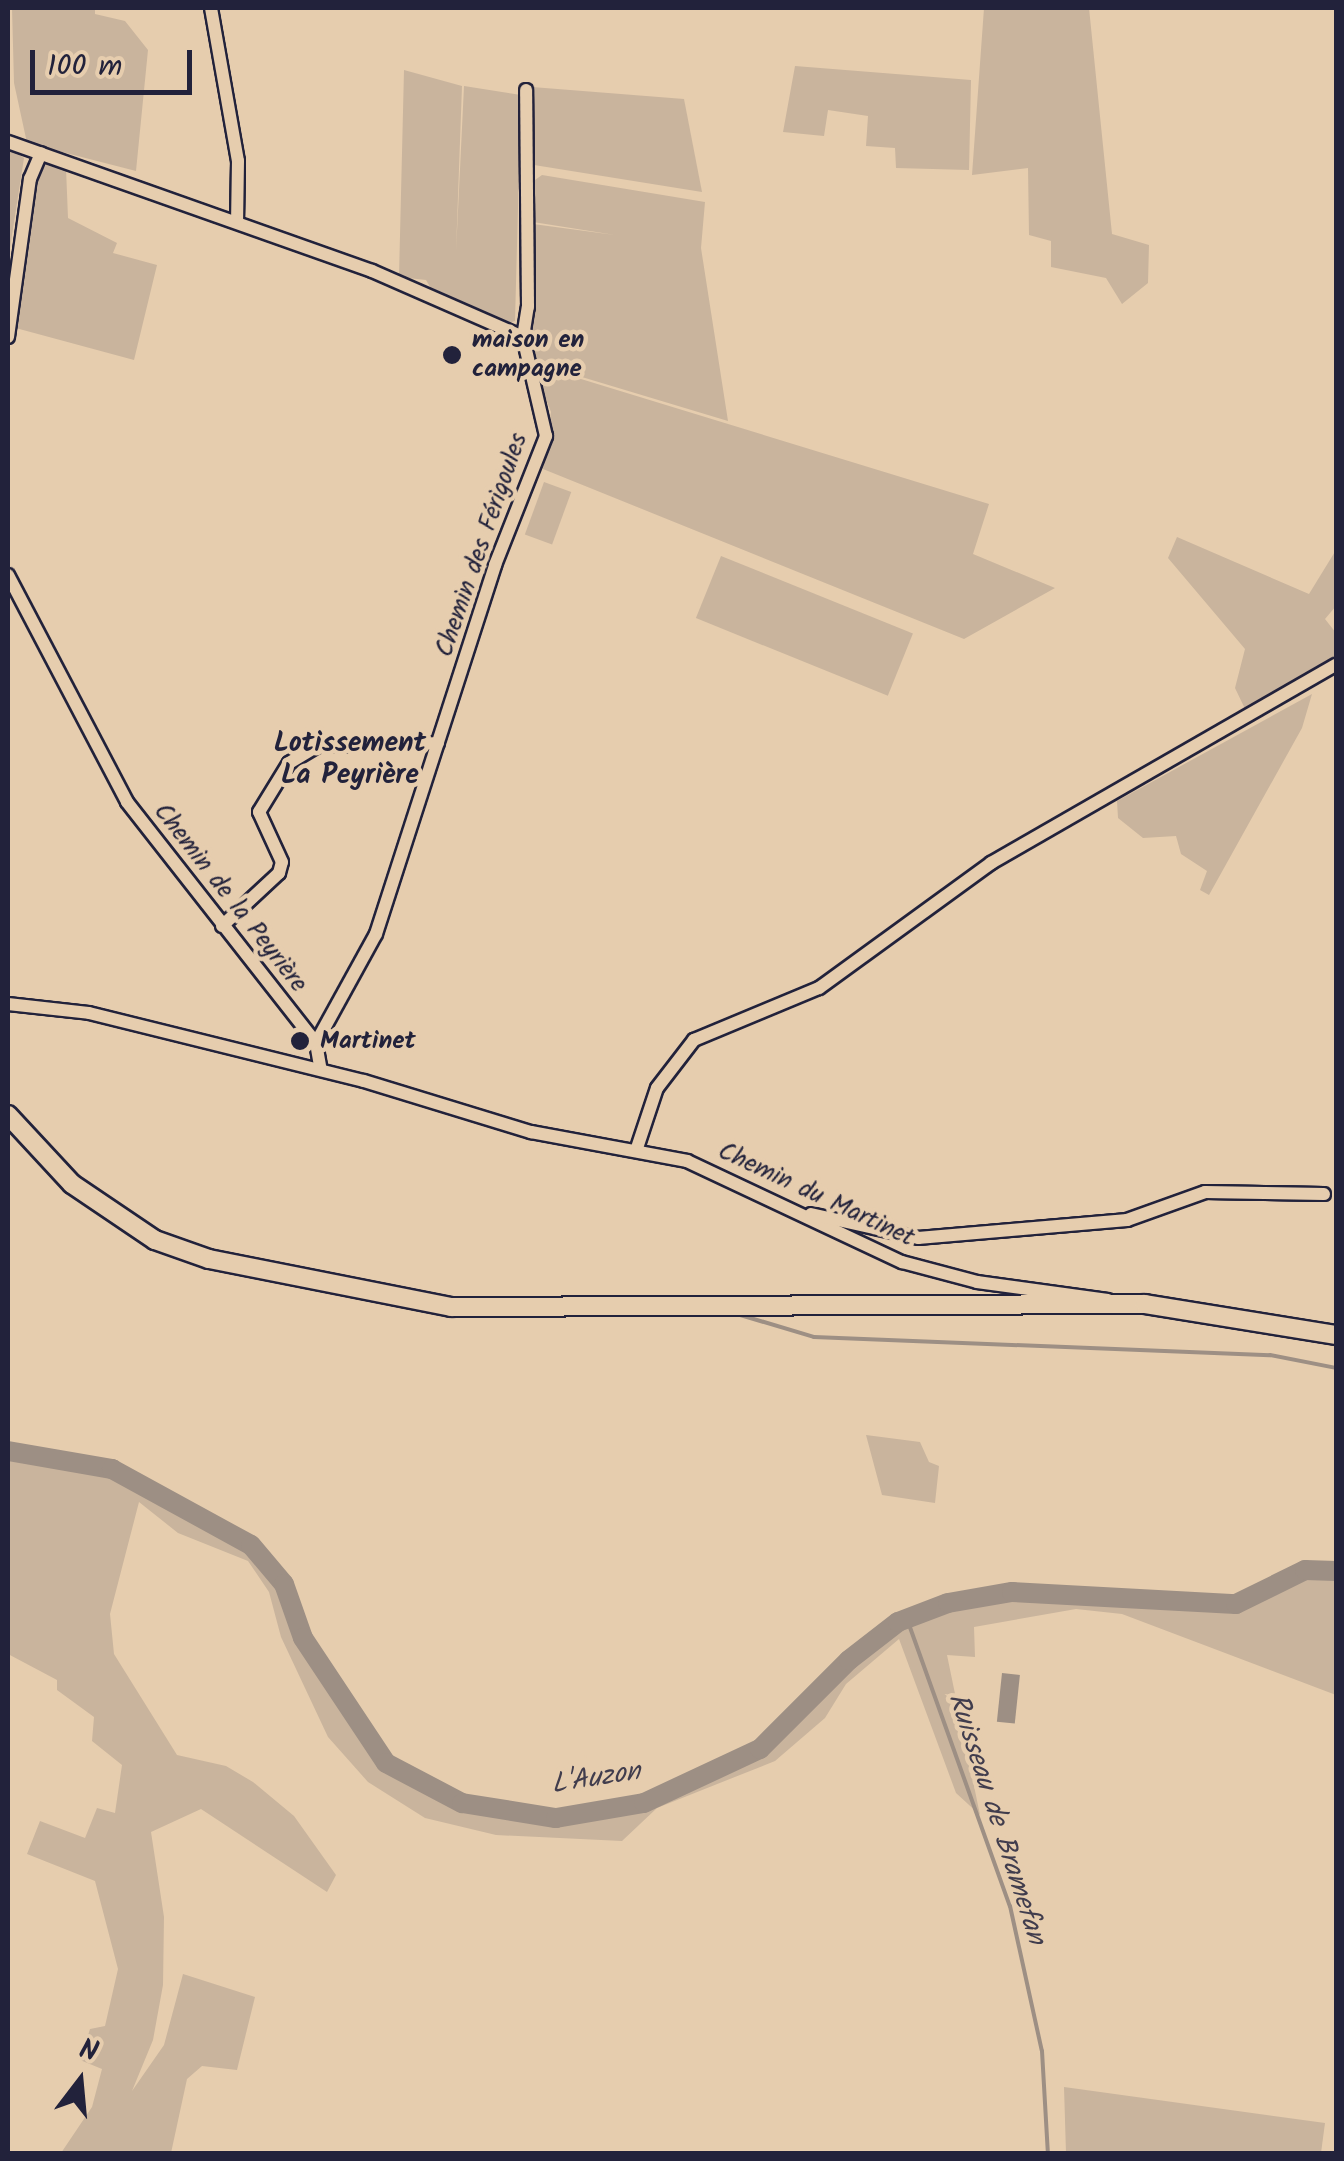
<!DOCTYPE html>
<meta charset="utf-8">
<style>
body{margin:0}
#map{position:relative;width:1344px;height:2161px;overflow:hidden;background:#e6cdae;font-family:Kalam,sans-serif}
div>[style]{position:absolute}
.green>*{inset:0;background:#c9b49d;transform-origin:0 0}
.water>*{inset:0;background:#9d8f84;transform-origin:0 0}
.stream>*{height:4px;margin:-2px;padding:0 2px;transform-origin:2px;border-radius:2px;background:#9d8f84}
.river>*{height:20px;margin:-10px;padding:0 10px;transform-origin:10px;border-radius:10px;background:#9d8f84}
.roads{filter:drop-shadow(2px 0 #22223b) drop-shadow(-2px 0 #22223b) drop-shadow(0 2px #22223b) drop-shadow(0 -2px #22223b)}
.street>*{height:12px;margin:-6px;padding:0 6px;transform-origin:6px;border-radius:6px;background:#e6cdae}
.secondary>*{height:18px;margin:-9px;padding:0 9px;transform-origin:9px;border-radius:9px;background:#e6cdae}
.dots>*{width:28px;height:28px;translate:-50% -50%;box-sizing:border-box;border:5px solid #e6cdae;border-radius:50%}
span{translate:-50% -50%;white-space:nowrap;text-align:center;line-height:1.15;-webkit-text-stroke:9px #e6cdae;paint-order:stroke}
.poi-label{font-size:25px;color:#22223b;font-weight:700}
.left{translate:0 -50%;text-align:left}
.street-label{font-size:25px;color:#22223b}
.neighbourhood-label{font-size:28px;color:#22223b;font-weight:700}
.water-label{font-size:28px;color:#413d4d;font-style:italic}
.frame{position:absolute;inset:0;border:10px solid #22223b;pointer-events:none}
.north{position:absolute;left:30px;top:2031px;width:100px;height:100px;-webkit-text-stroke:8px #e6cdae;paint-order:stroke;rotate:16deg;font-size:28px;font-weight:700;line-height:40px;text-align:center;color:#22223b}
.north::after{content:'';display:block;margin:auto;width:35px;height:45px;background:#22223b;clip-path:polygon(50% 0,100% 100%,50% 72%,0 100%)}
.scale{position:absolute;left:30px;top:50px;width:162px;height:45px;box-sizing:border-box;border:5px solid #22223b;border-top:0;padding-left:12px;font-size:30px;line-height:35px;white-space:nowrap;color:#22223b;-webkit-text-stroke:8px #e6cdae;paint-order:stroke}
</style>
<div id="map">
<div class="green">
<div style="clip-path:polygon(12px 8px,95px 8px,95px 14px,125px 21px,148px 50px,136px 171px,27px 143px,14px 83px)"></div>
<div style="clip-path:polygon(984px 8px,1089px 8px,1112px 234px,1149px 245px,1148px 283px,1122px 304px,1106px 278px,1051px 267px,1051px 241px,1029px 235px,1028px 168px,972px 175px)"></div>
<div style="clip-path:polygon(795px 66px,971px 80px,969px 170px,896px 168px,895px 148px,866px 146px,868px 116px,828px 110px,824px 136px,783px 132px)"></div>
<div style="clip-path:polygon(404px 70px,462px 86px,456px 252px,464px 86px,521px 95px,515px 321px,506px 324px,436px 297px,426px 280px,399px 277px)"></div>
<div style="clip-path:polygon(532px 87px,684px 99px,702px 192px,534px 165px)"></div>
<div style="clip-path:polygon(8px 148px,24px 158px,8px 261px)"></div>
<div style="clip-path:polygon(47px 163px,66px 168px,68px 218px,117px 243px,113px 253px,157px 265px,134px 360px,12px 327px,39px 176px)"></div>
<div style="clip-path:polygon(542px 175px,705px 202px,701px 248px,728px 421px,532px 362px,533px 224px,615px 235px,533px 222px,535px 180px)"></div>
<div style="clip-path:polygon(532px 364px,989px 504px,973px 554px,1055px 588px,964px 639px,543px 469px,551px 412px)"></div>
<div style="left:544px;top:482px;width:29px;height:56px;rotate:20deg"></div>
<div style="clip-path:polygon(1177px 537px,1309px 594px,1336px 550px,1336px 606px,1325px 619px,1336px 633px,1336px 657px,1248px 715px,1235px 688px,1245px 649px,1168px 558px)"></div>
<div style="left:721px;top:556px;width:207px;height:67px;rotate:22deg"></div>
<div style="clip-path:polygon(1312px 694px,1302px 728px,1209px 895px,1200px 890px,1207px 871px,1181px 854px,1176px 836px,1143px 838px,1118px 818px,1117px 801px)"></div>
<div style="clip-path:polygon(866px 1435px,920px 1442px,929px 1462px,939px 1466px,935px 1503px,882px 1495px)"></div>
<div style="clip-path:polygon(8px 1455px,113px 1474px,249px 1550px,279px 1586px,301px 1642px,384px 1767px,461px 1808px,556px 1822px,646px 1806px,762px 1752px,901px 1625px,1013px 1596px,1235px 1609px,1305px 1577px,1336px 1577px,1336px 1695px,1122px 1614px,1076px 1609px,974px 1627px,975px 1657px,947px 1655px,980px 1815px,956px 1793px,899px 1639px,846px 1684px,825px 1718px,775px 1761px,657px 1808px,622px 1841px,496px 1835px,425px 1818px,368px 1782px,328px 1737px,281px 1637px,269px 1592px,248px 1561px,178px 1533px,139px 1502px,110px 1614px,114px 1654px,177px 1755px,226px 1766px,253px 1782px,294px 1816px,336px 1875px,327px 1892px,201px 1809px,151px 1832px,164px 1917px,163px 1985px,153px 2040px,132px 2091px,164px 2045px,183px 1974px,255px 1997px,237px 2070px,202px 2066px,187px 2079px,171px 2153px,61px 2153px,92px 2107px,102px 2069px,80px 2060px,90px 2029px,105px 2026px,118px 1969px,95px 1881px,27px 1854px,40px 1821px,85px 1838px,97px 1808px,115px 1813px,122px 1765px,92px 1741px,94px 1717px,57px 1690px,57px 1680px,8px 1654px)"></div>
<div style="clip-path:polygon(1064px 2087px,1325px 2123px,1321px 2153px,1066px 2153px)"></div>
</div>
<div class="water">
<div style="left:1002px;top:1673px;width:18px;height:49px;rotate:6deg"></div>
</div>
<div class="stream">
<div style="left:737px;top:1314px;width:80px;rotate:16.6deg"></div>
<div style="left:814px;top:1337px;width:456px;rotate:2.3deg"></div>
<div style="left:1270px;top:1355px;width:67px;rotate:11.1deg"></div>
<div style="left:907px;top:1619px;width:305px;rotate:70.3deg"></div>
<div style="left:1010px;top:1906px;width:148px;rotate:77.6deg"></div>
<div style="left:1042px;top:2051px;width:103px;rotate:86.7deg"></div>
</div>
<div class="river">
<div style="left:8px;top:1451px;width:106px;rotate:9.8deg"></div>
<div style="left:112px;top:1469px;width:158px;rotate:28.7deg"></div>
<div style="left:251px;top:1545px;width:51px;rotate:49.8deg"></div>
<div style="left:284px;top:1584px;width:57px;rotate:70.6deg"></div>
<div style="left:303px;top:1638px;width:150px;rotate:56.4deg"></div>
<div style="left:386px;top:1763px;width:86px;rotate:27.8deg"></div>
<div style="left:462px;top:1803px;width:95px;rotate:9.1deg"></div>
<div style="left:556px;top:1818px;width:89px;rotate:-9.7deg"></div>
<div style="left:644px;top:1803px;width:128px;rotate:-25deg"></div>
<div style="left:760px;top:1749px;width:126px;rotate:-45deg"></div>
<div style="left:849px;top:1660px;width:62px;rotate:-37.8deg"></div>
<div style="left:898px;top:1622px;width:53px;rotate:-20.8deg"></div>
<div style="left:948px;top:1603px;width:65px;rotate:-9.8deg"></div>
<div style="left:1012px;top:1592px;width:224px;rotate:3.1deg"></div>
<div style="left:1236px;top:1604px;width:77px;rotate:-26.2deg"></div>
<div style="left:1305px;top:1570px;width:31px;rotate:2deg"></div>
</div>
<div class="roads">
<div class="street">
<div style="left:211px;top:8px;width:155px;rotate:80deg"></div>
<div style="left:238px;top:161px;width:61px;rotate:90.9deg"></div>
<div style="left:8px;top:142px;width:386px;rotate:19.5deg"></div>
<div style="left:372px;top:271px;width:165px;rotate:23.6deg"></div>
<div style="left:8px;top:337px;width:160px;rotate:-82.1deg"></div>
<div style="left:30px;top:179px;width:28px;rotate:-67deg"></div>
<div style="left:8px;top:575px;width:256px;rotate:62.3deg"></div>
<div style="left:127px;top:802px;width:306px;rotate:51.9deg"></div>
<div style="left:316px;top:1043px;width:27px;rotate:80deg"></div>
<div style="left:222px;top:926px;width:78px;rotate:-42.9deg"></div>
<div style="left:279px;top:873px;width:11px;rotate:-75deg"></div>
<div style="left:282px;top:862px;width:55px;rotate:-114.7deg"></div>
<div style="left:259px;top:812px;width:57px;rotate:-58.5deg"></div>
<div style="left:289px;top:763px;width:33px;rotate:-31deg"></div>
<div style="left:317px;top:746px;width:121px;rotate:-1.4deg"></div>
<div style="left:8px;top:1004px;width:81px;rotate:6.3deg"></div>
<div style="left:89px;top:1013px;width:283px;rotate:13.9deg"></div>
<div style="left:364px;top:1081px;width:175px;rotate:17deg"></div>
<div style="left:531px;top:1132px;width:159px;rotate:10.5deg"></div>
<div style="left:687px;top:1161px;width:238px;rotate:25.2deg"></div>
<div style="left:902px;top:1262px;width:78px;rotate:14.9deg"></div>
<div style="left:977px;top:1282px;width:132px;rotate:7.8deg"></div>
<div style="left:316px;top:1043px;width:124px;rotate:-61.2deg"></div>
<div style="left:376px;top:934px;width:388px;rotate:-72.1deg"></div>
<div style="left:495px;top:565px;width:139px;rotate:-68.4deg"></div>
<div style="left:546px;top:436px;width:102px;rotate:-103.1deg"></div>
<div style="left:523px;top:337px;width:30px;rotate:-81deg"></div>
<div style="left:528px;top:307px;width:217px;rotate:-90.5deg"></div>
<div style="left:636px;top:1151px;width:66px;rotate:-71.6deg"></div>
<div style="left:657px;top:1088px;width:61px;rotate:-52.4deg"></div>
<div style="left:694px;top:1040px;width:135px;rotate:-22.6deg"></div>
<div style="left:819px;top:988px;width:213px;rotate:-36deg"></div>
<div style="left:991px;top:863px;width:398px;rotate:-29.9deg"></div>
<div style="left:811px;top:1214px;width:110px;rotate:12.6deg"></div>
<div style="left:918px;top:1238px;width:210px;rotate:-4.9deg"></div>
<div style="left:1127px;top:1220px;width:83px;rotate:-19.7deg"></div>
<div style="left:1205px;top:1192px;width:119px;rotate:1deg"></div>
</div>
<div class="secondary">
<div style="left:8px;top:1115px;width:94px;rotate:47.2deg"></div>
<div style="left:72px;top:1184px;width:100px;rotate:34deg"></div>
<div style="left:155px;top:1240px;width:57px;rotate:19.4deg"></div>
<div style="left:209px;top:1259px;width:247px;rotate:11.2deg"></div>
<div style="left:451px;top:1307px;width:694px;rotate:-0.25deg"></div>
<div style="left:1145px;top:1304px;width:193px;rotate:9.2deg"></div>
</div>
</div>
<div class="dots">
<div style="left:452px;top:355px;background:#22223b"></div>
<div style="left:300px;top:1041px;background:#22223b"></div>
</div>
<div class="poi-label">
<span class="left" style="left:472px;top:355px">maison en<br>campagne</span>
<span class="left" style="left:320px;top:1041px">Martinet</span>
</div>
<div class="street-label">
<span style="left:482px;top:545px;rotate:-71deg">Chemin des Férigoules</span>
<span style="left:230px;top:898px;rotate:52deg">Chemin de la Peyrière</span>
<span style="left:816px;top:1195px;rotate:25deg">Chemin du Martinet</span>
</div>
<div class="neighbourhood-label">
<span style="left:350px;top:760px">Lotissement<br>La Peyrière</span>
</div>
<div class="water-label">
<span style="left:596px;top:1779px;rotate:-9deg">L'Auzon</span>
<span style="left:996px;top:1819px;rotate:72deg">Ruisseau de Bramefan</span>
</div>
<div class="frame"></div>
<div class="north">N</div>
<div class="scale">100 m</div>
</div>
